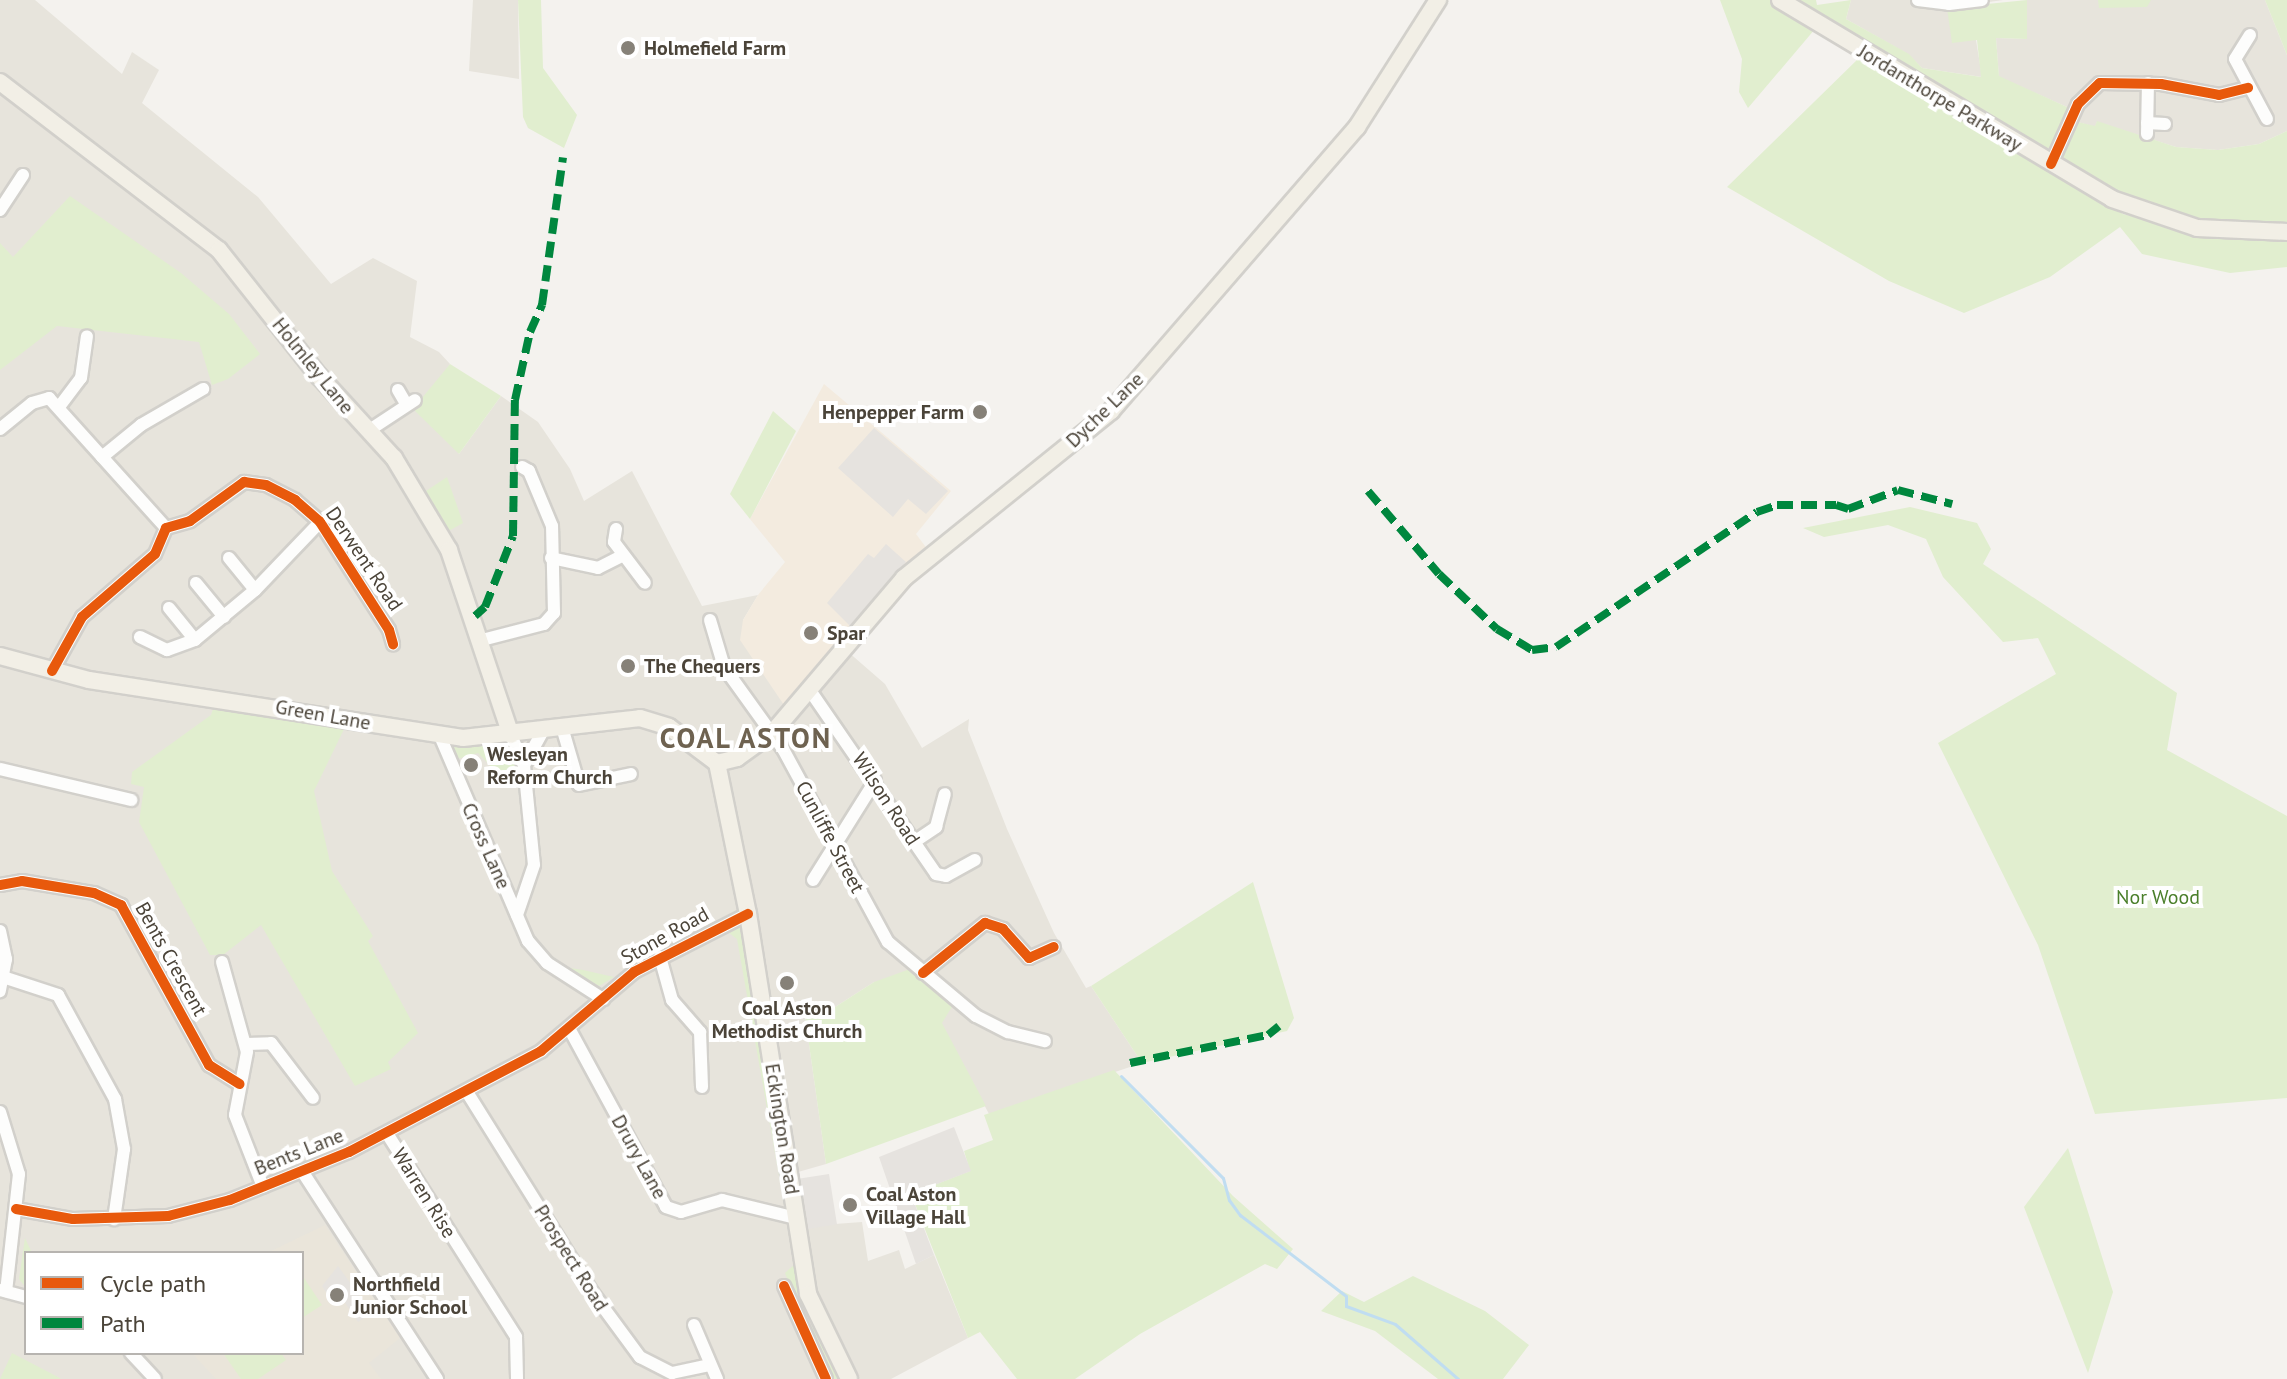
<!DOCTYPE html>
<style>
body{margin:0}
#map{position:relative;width:2287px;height:1379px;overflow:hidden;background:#f4f2ee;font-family:"PT Sans",sans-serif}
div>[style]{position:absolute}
.residential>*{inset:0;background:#e7e4dc}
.commercial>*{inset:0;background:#f3ebdf}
.education>*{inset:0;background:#eae5da}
.green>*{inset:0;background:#e1eecf}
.parking>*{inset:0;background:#e6e3df;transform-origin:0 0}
.stream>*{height:3px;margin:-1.5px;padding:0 1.5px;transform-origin:1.5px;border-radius:1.5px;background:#c0ddf1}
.roads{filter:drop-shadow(2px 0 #d2d0cb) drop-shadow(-2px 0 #d2d0cb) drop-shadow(0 2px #d2d0cb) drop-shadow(0 -2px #d2d0cb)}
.minor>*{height:12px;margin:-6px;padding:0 6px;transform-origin:6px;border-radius:6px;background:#fdfdfc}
.major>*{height:16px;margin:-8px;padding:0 8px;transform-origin:8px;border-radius:8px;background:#f2efe6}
.quiet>*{height:8px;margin-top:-4px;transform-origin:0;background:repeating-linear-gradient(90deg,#00873e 0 16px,transparent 0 24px)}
.cycleway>*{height:10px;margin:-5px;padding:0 5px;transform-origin:5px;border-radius:5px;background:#e8590c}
.dots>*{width:22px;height:22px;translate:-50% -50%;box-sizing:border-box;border:4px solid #fff;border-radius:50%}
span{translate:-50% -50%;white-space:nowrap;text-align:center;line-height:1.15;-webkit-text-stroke:8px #fff;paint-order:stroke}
.poi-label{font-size:20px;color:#4b4439;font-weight:700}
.left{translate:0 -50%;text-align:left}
.right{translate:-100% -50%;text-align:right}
.street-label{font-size:20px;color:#4b4439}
.park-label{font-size:20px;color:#4a7f2a}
.district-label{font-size:28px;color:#6e6250;font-weight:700;letter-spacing:2px}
.legend{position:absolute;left:24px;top:1251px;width:280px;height:104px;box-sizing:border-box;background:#fff;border:2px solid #b7b4b0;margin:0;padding:10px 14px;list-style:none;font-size:24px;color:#4b4439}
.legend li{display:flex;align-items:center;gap:16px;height:40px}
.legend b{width:40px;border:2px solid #b7b4b0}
</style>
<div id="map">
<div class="residential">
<div style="clip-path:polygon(evenodd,0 0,35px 0,122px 74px,132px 52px,159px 70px,142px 103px,258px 197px,331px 284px,373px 258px,417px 281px,410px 337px,439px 352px,450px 364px,433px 391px,459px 454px,501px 396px,538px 422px,570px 469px,584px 501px,632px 471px,702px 606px,758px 595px,743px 620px,839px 644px,885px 684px,922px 748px,969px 719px,968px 730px,1007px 829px,1054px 933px,1086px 988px,1091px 986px,1142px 1063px,989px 1114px,941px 1023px,874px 982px,832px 1009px,805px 1016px,826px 1164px,798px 1172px,808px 1226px,862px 1222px,868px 1261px,899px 1250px,905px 1269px,934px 1255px,968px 1338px,891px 1379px,0 1379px,0 0,26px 1253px,302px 1253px,302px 1353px,26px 1353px,26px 1253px)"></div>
<div style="clip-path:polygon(473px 0,518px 0,519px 79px,469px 71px)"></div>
<div style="clip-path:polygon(1851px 0,2003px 0,1947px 8px,1976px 40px,1982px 77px,1922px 68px,1908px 54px,1846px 19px)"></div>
<div style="clip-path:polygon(2027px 0,2265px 0,2287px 55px,2287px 131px,2259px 144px,2218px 150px,2176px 147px,2097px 122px,2095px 127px,2078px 122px,2067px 107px,1999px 77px,1996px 38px,2027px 39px)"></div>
</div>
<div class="commercial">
<div style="clip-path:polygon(824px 384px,951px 491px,916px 534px,928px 550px,786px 708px,740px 640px,743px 620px,758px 595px,785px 562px,750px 519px)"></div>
</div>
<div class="education">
<div style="clip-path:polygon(325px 1225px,400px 1338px,369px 1363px,381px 1379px,216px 1379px,192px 1353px,302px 1353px,302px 1253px,267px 1253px)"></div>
</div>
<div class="green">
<div style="clip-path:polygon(518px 0,541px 0,543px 68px,577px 115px,564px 148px,528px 128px,523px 117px)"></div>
<div style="clip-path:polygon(1720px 0,1774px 0,1815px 29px,1748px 108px,1739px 92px,1742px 59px)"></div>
<div style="clip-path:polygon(1799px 0,1816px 0,1817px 5px,1851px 0,1846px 19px,1909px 54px,1922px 68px,1981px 77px,1977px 40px,1952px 43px,1947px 8px,2027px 0,2027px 39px,1996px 38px,1999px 76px,2067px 107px,2067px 125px,2057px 144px,2042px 151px)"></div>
<div style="clip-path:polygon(2098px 0,2151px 0,2147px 7px,2099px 8px)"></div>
<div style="clip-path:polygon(2265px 0,2287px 0,2287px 55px)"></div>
<div style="clip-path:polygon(1860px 57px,2123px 214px,2219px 238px,2287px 239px,2287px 267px,2230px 273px,2142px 254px,2120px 227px,2050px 277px,1964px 313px,1889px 281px,1727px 187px)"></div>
<div style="clip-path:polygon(2097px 121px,2176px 147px,2218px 150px,2259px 144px,2287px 131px,2287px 225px,2203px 222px,2106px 190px,2064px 162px,2063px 153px,2078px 122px,2095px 126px)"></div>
<div style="clip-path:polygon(70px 196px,181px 273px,229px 314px,260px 354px,228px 379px,212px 385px,199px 342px,57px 326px,0 370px,0 243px,13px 257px)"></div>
<div style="clip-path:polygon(450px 364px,501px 396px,459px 454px,413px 409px)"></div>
<div style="clip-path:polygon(773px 411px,796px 431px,750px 519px,730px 494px)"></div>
<div style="clip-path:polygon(447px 477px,463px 523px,445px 533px,423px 493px)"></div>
<div style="clip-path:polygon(1910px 507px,1977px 523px,1991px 549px,1983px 564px,2177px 693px,2167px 750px,2287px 816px,2287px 1098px,2095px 1114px,2038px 945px,1938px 743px,2056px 674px,2038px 638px,2003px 642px,1943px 577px,1926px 539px,1888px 525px,1824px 537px,1803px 528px)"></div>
<div style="clip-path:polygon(214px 706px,345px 727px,314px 791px,332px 871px,373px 936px,368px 941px,418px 1033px,388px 1062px,391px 1069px,355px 1086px,261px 925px,223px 955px,210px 955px,139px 822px,144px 787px,131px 784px,132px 772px,211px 715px)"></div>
<div style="clip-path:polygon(509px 742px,520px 776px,498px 774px,478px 753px,454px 760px,450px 747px)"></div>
<div style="clip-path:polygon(1253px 882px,1294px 1018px,1287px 1031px,1142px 1063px,1091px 986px)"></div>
<div style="clip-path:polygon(741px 924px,786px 1197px,783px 1199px,737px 939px,725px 930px)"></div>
<div style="clip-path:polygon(564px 967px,583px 970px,614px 977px,599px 986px)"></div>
<div style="clip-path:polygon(910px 969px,953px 1005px,942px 1023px,986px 1106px,826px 1164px,805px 1016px,832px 1009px,874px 982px)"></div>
<div style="clip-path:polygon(1114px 1070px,1233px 1196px,1293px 1249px,1277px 1269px,1265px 1264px,1140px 1334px,1075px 1379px,1017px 1379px,980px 1332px,968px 1338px,911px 1194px,970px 1171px,964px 1151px,993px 1140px,984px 1115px)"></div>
<div style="clip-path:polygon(2068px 1148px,2113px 1292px,2088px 1373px,2024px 1207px)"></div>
<div style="clip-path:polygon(25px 1238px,32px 1253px,26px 1253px,26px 1288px,19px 1279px)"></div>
<div style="clip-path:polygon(796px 1263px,810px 1323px,842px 1379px,829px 1379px,810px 1335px,785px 1273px)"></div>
<div style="clip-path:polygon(302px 1275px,322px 1305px,302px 1318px)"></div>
<div style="clip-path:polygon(1413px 1276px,1485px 1311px,1529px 1345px,1503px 1379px,1438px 1379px,1375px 1331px,1321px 1311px,1342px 1291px,1364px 1302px)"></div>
<div style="clip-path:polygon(12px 1353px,58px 1377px,61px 1379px,0 1379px)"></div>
<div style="clip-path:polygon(223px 1353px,281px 1353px,286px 1360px,258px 1379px,241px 1379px)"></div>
</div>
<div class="parking">
<div style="clip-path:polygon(874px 428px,948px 491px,926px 514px,908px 499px,893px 517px,838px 468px)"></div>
<div style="clip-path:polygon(886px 544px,906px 562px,850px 626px,827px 603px,868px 554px,874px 558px)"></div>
<div style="clip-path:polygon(954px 1127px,971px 1171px,911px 1194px,934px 1255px,916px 1264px,879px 1157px)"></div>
<div style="left:829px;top:1174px;width:51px;height:31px;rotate:81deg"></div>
<div style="clip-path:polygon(338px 1266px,372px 1313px,358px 1322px,339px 1294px,330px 1299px,322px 1286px)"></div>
</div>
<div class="stream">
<div style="left:1121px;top:1076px;width:144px;rotate:45deg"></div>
<div style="left:1223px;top:1178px;width:23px;rotate:75deg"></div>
<div style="left:1229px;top:1200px;width:19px;rotate:54deg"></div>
<div style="left:1240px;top:1215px;width:133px;rotate:37.4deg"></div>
<div style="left:1346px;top:1296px;width:10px;rotate:90deg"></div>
<div style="left:1346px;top:1306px;width:52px;rotate:20.2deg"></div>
<div style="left:1395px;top:1324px;width:84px;rotate:41.1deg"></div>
</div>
<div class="roads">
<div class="minor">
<div style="left:1918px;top:0;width:31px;rotate:7deg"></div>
<div style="left:1949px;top:4px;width:33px;rotate:-7deg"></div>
<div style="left:2250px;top:35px;width:28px;rotate:122deg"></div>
<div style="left:2235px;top:59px;width:68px;rotate:61.9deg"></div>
<div style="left:2147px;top:123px;width:18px;rotate:3deg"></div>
<div style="left:2147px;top:134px;width:51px;rotate:-88.9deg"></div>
<div style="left:2051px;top:164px;width:66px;rotate:-65.8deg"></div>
<div style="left:2078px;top:104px;width:30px;rotate:-44deg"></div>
<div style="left:2100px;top:83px;width:61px;rotate:0.9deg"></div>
<div style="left:2161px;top:84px;width:59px;rotate:10.7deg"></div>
<div style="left:2219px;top:95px;width:30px;rotate:-14deg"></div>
<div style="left:0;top:210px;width:42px;rotate:-56.7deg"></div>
<div style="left:398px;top:390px;width:16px;rotate:60deg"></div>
<div style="left:59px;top:407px;width:36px;rotate:-53deg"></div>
<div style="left:81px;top:378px;width:42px;rotate:-81.9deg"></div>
<div style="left:0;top:429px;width:41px;rotate:-39.1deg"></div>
<div style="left:32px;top:403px;width:18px;rotate:-16deg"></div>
<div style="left:49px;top:398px;width:175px;rotate:48deg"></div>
<div style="left:368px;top:431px;width:56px;rotate:-33.4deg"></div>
<div style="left:102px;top:457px;width:50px;rotate:-39.4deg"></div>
<div style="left:141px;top:425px;width:72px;rotate:-30.1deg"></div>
<div style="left:616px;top:529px;width:13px;rotate:99deg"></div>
<div style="left:614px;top:542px;width:51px;rotate:52.9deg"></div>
<div style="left:229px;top:558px;width:41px;rotate:50.9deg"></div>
<div style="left:551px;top:558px;width:48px;rotate:12deg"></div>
<div style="left:598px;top:568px;width:28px;rotate:-27deg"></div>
<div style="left:196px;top:583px;width:44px;rotate:50.5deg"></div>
<div style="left:169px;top:608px;width:41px;rotate:50.9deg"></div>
<div style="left:710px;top:620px;width:49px;rotate:73.4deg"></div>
<div style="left:724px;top:667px;width:101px;rotate:54.3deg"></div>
<div style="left:783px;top:749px;width:220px;rotate:61.5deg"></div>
<div style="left:888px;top:942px;width:115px;rotate:40.1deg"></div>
<div style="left:976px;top:1016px;width:36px;rotate:27deg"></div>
<div style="left:1008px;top:1032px;width:38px;rotate:14deg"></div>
<div style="left:140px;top:637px;width:30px;rotate:26deg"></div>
<div style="left:167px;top:650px;width:30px;rotate:-20deg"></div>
<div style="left:195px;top:640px;width:78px;rotate:-39.8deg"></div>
<div style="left:255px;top:590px;width:94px;rotate:-46.3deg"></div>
<div style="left:482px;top:640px;width:64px;rotate:-14.5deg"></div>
<div style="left:544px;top:624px;width:15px;rotate:-48deg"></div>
<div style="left:554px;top:613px;width:87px;rotate:-91.3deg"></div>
<div style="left:552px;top:526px;width:60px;rotate:-112.7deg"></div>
<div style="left:529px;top:471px;width:8px;rotate:-150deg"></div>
<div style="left:52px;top:671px;width:62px;rotate:-60.9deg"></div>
<div style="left:82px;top:617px;width:96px;rotate:-40.8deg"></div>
<div style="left:155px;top:554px;width:28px;rotate:-67deg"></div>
<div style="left:166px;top:528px;width:25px;rotate:-16deg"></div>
<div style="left:190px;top:521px;width:67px;rotate:-35.8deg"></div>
<div style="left:244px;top:482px;width:22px;rotate:8deg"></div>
<div style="left:266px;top:485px;width:33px;rotate:27deg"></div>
<div style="left:295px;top:500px;width:33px;rotate:41deg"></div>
<div style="left:320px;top:522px;width:128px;rotate:57.4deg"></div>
<div style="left:389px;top:630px;width:15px;rotate:74deg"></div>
<div style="left:809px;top:689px;width:224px;rotate:55.5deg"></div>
<div style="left:936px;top:874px;width:10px;rotate:11deg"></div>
<div style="left:946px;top:876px;width:33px;rotate:-29deg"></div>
<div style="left:562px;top:727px;width:60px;rotate:73.7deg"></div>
<div style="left:579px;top:785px;width:53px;rotate:-11.9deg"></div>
<div style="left:511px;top:735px;width:33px;rotate:67deg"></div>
<div style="left:524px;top:765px;width:100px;rotate:84.3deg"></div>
<div style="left:534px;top:865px;width:53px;rotate:108.8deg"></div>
<div style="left:440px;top:736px;width:223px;rotate:66.8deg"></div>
<div style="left:528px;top:941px;width:29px;rotate:49deg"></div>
<div style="left:547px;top:963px;width:67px;rotate:32.7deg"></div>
<div style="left:524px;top:765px;width:41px;rotate:-60.9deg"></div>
<div style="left:0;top:769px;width:135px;rotate:13.3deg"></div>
<div style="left:914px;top:842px;width:27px;rotate:-34deg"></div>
<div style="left:936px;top:827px;width:34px;rotate:-75deg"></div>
<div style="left:813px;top:880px;width:117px;rotate:-57.9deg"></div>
<div style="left:0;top:885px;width:22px;rotate:-10deg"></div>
<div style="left:22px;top:881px;width:73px;rotate:9.5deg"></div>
<div style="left:94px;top:893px;width:30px;rotate:24deg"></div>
<div style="left:121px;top:905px;width:183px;rotate:61.2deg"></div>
<div style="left:209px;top:1065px;width:36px;rotate:32deg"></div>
<div style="left:0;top:931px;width:29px;rotate:78deg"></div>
<div style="left:6px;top:959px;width:33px;rotate:101deg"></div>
<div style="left:660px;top:957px;width:45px;rotate:74.4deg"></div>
<div style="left:672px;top:1000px;width:43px;rotate:48.8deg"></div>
<div style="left:700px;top:1032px;width:55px;rotate:87.9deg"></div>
<div style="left:222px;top:962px;width:93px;rotate:74.5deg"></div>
<div style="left:247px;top:1052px;width:64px;rotate:100.8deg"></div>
<div style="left:235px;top:1115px;width:77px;rotate:68.7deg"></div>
<div style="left:923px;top:973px;width:80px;rotate:-38.9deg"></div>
<div style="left:985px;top:923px;width:19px;rotate:18deg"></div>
<div style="left:1003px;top:929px;width:39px;rotate:48deg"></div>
<div style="left:1029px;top:958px;width:27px;rotate:-24deg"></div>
<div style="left:3px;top:977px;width:58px;rotate:18.1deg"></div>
<div style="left:58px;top:995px;width:119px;rotate:61.3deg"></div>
<div style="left:115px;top:1099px;width:51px;rotate:79.8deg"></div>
<div style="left:124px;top:1149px;width:71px;rotate:98.1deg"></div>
<div style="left:570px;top:1030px;width:201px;rotate:61.5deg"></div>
<div style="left:666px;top:1207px;width:16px;rotate:18deg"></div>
<div style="left:681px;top:1212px;width:43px;rotate:-16.3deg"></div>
<div style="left:722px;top:1200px;width:76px;rotate:13.7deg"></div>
<div style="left:247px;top:1044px;width:24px;rotate:-2deg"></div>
<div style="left:271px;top:1043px;width:69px;rotate:52.6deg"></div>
<div style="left:467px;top:1092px;width:236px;rotate:58deg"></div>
<div style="left:592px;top:1292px;width:81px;rotate:53.6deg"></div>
<div style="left:640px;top:1357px;width:36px;rotate:27deg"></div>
<div style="left:672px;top:1373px;width:39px;rotate:-12deg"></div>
<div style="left:0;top:1112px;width:65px;rotate:73deg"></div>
<div style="left:19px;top:1174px;width:118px;rotate:96.3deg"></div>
<div style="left:388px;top:1135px;width:239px;rotate:57.6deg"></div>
<div style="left:516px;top:1337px;width:42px;rotate:88.6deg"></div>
<div style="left:302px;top:1171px;width:248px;rotate:57deg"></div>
<div style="left:16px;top:1209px;width:58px;rotate:10deg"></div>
<div style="left:73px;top:1219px;width:95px;rotate:-1.8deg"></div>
<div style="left:168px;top:1216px;width:64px;rotate:-14.5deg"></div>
<div style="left:230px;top:1200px;width:128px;rotate:-22deg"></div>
<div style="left:349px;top:1152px;width:217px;rotate:-27.7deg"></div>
<div style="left:541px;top:1051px;width:122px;rotate:-40.3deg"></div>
<div style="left:634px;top:972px;width:128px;rotate:-27deg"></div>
<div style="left:784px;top:1286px;width:102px;rotate:65.7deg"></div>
<div style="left:0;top:1290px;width:27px;rotate:15deg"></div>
<div style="left:694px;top:1325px;width:59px;rotate:66.9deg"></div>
<div style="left:131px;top:1353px;width:35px;rotate:47deg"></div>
</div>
<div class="major">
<div style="left:1780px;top:0;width:387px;rotate:30.9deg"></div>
<div style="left:2112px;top:199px;width:90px;rotate:18.8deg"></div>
<div style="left:2197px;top:228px;width:90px;rotate:2.5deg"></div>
<div style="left:0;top:82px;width:276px;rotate:37.5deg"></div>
<div style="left:219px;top:250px;width:161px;rotate:51.6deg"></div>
<div style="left:319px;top:376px;width:111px;rotate:47.6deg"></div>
<div style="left:394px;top:458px;width:107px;rotate:59.1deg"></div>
<div style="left:449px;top:550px;width:195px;rotate:71.5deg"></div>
<div style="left:0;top:656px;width:92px;rotate:15.1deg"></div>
<div style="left:89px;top:680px;width:378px;rotate:8.8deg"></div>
<div style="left:463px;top:738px;width:178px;rotate:-6.4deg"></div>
<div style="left:640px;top:718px;width:30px;rotate:17deg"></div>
<div style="left:669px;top:727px;width:60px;rotate:36.9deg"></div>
<div style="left:717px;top:763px;width:21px;rotate:-14deg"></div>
<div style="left:737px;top:758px;width:44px;rotate:-35.8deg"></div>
<div style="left:773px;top:732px;width:202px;rotate:-49.6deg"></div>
<div style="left:904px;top:578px;width:266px;rotate:-38.9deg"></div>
<div style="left:1111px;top:411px;width:376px;rotate:-49.1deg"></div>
<div style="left:1357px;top:127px;width:151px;rotate:-57.5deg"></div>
<div style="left:717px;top:763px;width:154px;rotate:78.4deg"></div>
<div style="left:748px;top:914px;width:385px;rotate:81deg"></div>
<div style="left:808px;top:1294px;width:94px;rotate:64.2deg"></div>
</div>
</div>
<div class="quiet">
<div style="left:1368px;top:491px;width:109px;rotate:49.5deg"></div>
<div style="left:1439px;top:574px;width:80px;rotate:43.5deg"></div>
<div style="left:1497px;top:629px;width:41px;rotate:31deg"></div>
<div style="left:1532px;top:650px;width:24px;rotate:-7deg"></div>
<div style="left:1556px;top:647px;width:242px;rotate:-33.9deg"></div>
<div style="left:1757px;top:512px;width:21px;rotate:-19deg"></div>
<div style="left:1777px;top:505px;width:59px"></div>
<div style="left:1836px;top:505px;width:13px;rotate:18deg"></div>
<div style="left:1848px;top:509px;width:53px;rotate:-20.8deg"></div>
<div style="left:1898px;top:490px;width:56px;rotate:14.5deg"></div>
<div style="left:475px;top:616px;width:13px;rotate:-42deg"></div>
<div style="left:485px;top:607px;width:76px;rotate:-68.5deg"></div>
<div style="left:513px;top:536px;width:136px;rotate:-89.2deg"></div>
<div style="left:515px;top:400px;width:70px;rotate:-77.6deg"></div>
<div style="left:530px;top:332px;width:30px;rotate:-66deg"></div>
<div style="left:542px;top:305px;width:149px;rotate:-81.9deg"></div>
<div style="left:1130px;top:1063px;width:141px;rotate:-11.5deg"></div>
<div style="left:1268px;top:1035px;width:14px;rotate:-39deg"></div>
</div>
<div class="cycleway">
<div style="left:2051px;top:164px;width:66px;rotate:-65.8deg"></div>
<div style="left:2078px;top:104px;width:30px;rotate:-44deg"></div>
<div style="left:2100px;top:83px;width:61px;rotate:0.9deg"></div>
<div style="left:2161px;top:84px;width:59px;rotate:10.7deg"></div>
<div style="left:2219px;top:95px;width:30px;rotate:-14deg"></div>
<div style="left:52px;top:671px;width:62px;rotate:-60.9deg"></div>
<div style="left:82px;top:617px;width:96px;rotate:-40.8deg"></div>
<div style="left:155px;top:554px;width:28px;rotate:-67deg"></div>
<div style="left:166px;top:528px;width:25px;rotate:-16deg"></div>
<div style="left:190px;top:521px;width:67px;rotate:-35.8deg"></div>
<div style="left:244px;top:482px;width:22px;rotate:8deg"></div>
<div style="left:266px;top:485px;width:33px;rotate:27deg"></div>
<div style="left:295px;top:500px;width:33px;rotate:41deg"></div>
<div style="left:320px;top:522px;width:128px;rotate:57.4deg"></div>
<div style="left:389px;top:630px;width:15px;rotate:74deg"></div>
<div style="left:0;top:885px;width:22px;rotate:-10deg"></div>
<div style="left:22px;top:881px;width:73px;rotate:9.5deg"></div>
<div style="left:94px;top:893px;width:30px;rotate:24deg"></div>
<div style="left:121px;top:905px;width:183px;rotate:61.2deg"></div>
<div style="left:209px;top:1065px;width:36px;rotate:32deg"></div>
<div style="left:923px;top:973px;width:80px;rotate:-38.9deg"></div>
<div style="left:985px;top:923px;width:19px;rotate:18deg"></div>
<div style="left:1003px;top:929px;width:39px;rotate:48deg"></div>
<div style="left:1029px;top:958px;width:27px;rotate:-24deg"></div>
<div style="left:16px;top:1209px;width:58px;rotate:10deg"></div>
<div style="left:73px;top:1219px;width:95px;rotate:-1.8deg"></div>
<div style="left:168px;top:1216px;width:64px;rotate:-14.5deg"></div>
<div style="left:230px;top:1200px;width:128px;rotate:-22deg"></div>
<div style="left:349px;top:1152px;width:217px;rotate:-27.7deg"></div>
<div style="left:541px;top:1051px;width:122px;rotate:-40.3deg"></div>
<div style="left:634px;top:972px;width:128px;rotate:-27deg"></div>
<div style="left:784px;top:1286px;width:102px;rotate:65.7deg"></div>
</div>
<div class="dots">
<div style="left:628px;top:48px;background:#868178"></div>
<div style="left:980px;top:412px;background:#868178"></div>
<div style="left:811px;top:633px;background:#868178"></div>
<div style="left:628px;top:666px;background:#868178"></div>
<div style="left:471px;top:765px;background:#868178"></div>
<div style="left:787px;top:983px;background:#868178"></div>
<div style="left:850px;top:1205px;background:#868178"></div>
<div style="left:337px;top:1295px;background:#868178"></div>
</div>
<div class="poi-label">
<span class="left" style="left:644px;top:48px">Holmefield Farm</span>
<span class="right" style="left:964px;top:412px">Henpepper Farm</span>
<span class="left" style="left:827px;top:633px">Spar</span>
<span class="left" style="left:644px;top:666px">The Chequers</span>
<span class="left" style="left:487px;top:766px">Wesleyan<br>Reform Church</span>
<span style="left:787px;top:1020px">Coal Aston<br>Methodist Church</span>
<span class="left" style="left:866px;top:1206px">Coal Aston<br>Village Hall</span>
<span class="left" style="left:353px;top:1296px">Northfield<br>Junior School</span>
</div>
<div class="street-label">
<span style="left:1940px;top:98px;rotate:31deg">Jordanthorpe Parkway</span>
<span style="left:313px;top:366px;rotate:51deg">Holmley Lane</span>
<span style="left:1105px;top:410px;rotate:-44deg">Dyche Lane</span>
<span style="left:364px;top:559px;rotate:56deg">Derwent Road</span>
<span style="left:323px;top:715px;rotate:10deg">Green Lane</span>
<span style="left:886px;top:799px;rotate:57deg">Wilson Road</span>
<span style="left:830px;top:837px;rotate:62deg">Cunliffe Street</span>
<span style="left:486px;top:846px;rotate:66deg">Cross Lane</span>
<span style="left:665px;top:936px;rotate:-29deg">Stone Road</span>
<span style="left:171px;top:959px;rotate:61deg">Bents Crescent</span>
<span style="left:782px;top:1129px;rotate:81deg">Eckington Road</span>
<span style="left:299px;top:1152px;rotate:-22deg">Bents Lane</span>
<span style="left:639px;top:1157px;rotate:61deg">Drury Lane</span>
<span style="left:424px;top:1193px;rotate:58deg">Warren Rise</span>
<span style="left:571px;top:1258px;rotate:58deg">Prospect Road</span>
</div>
<div class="park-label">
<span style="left:2158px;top:897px">Nor Wood</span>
</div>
<div class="district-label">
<span style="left:746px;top:738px">COAL ASTON</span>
</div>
<ul class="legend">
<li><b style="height:10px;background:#e8590c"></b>Cycle path</li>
<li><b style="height:10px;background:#00873e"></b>Path</li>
</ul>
</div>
